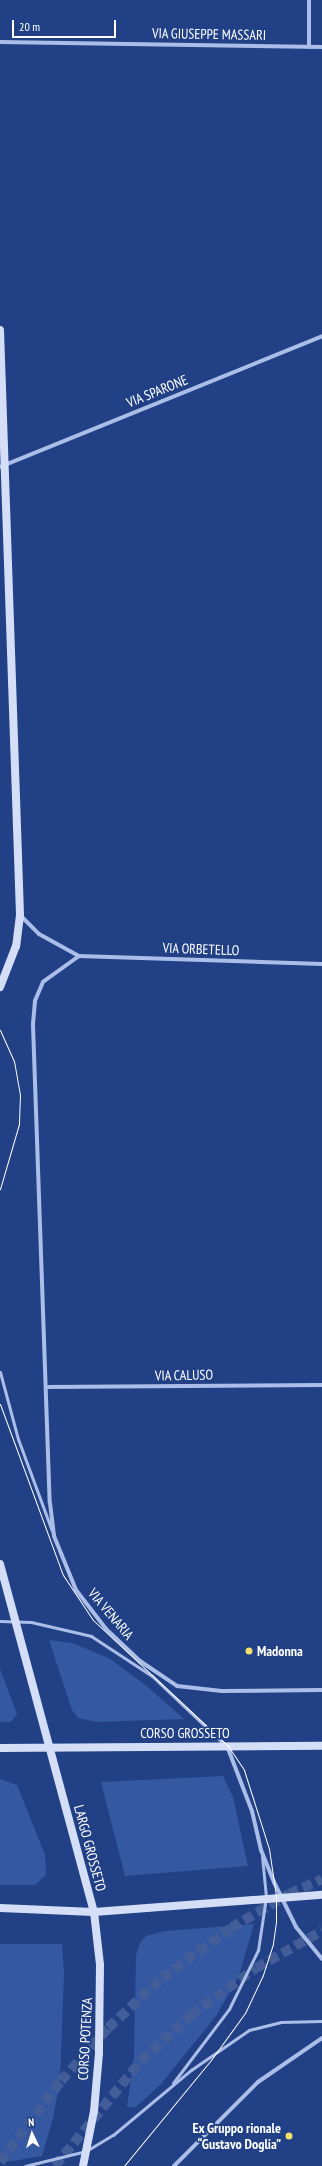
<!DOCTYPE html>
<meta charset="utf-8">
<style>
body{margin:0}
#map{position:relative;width:322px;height:2166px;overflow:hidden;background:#214085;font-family:"PT Sans Narrow",sans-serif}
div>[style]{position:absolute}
.green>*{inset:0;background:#3558a2}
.primary-tunnel>*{height:10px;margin-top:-5px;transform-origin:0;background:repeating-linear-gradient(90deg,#425d97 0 10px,transparent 0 15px)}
.service>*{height:3px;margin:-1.5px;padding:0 1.5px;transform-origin:1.5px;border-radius:1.5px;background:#aabee9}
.minor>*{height:4px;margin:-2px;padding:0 2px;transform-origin:2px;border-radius:2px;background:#aabee9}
.secondary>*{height:8px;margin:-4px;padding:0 4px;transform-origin:4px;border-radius:4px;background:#d4dff7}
.tram>*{height:1px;margin:-0.5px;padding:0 0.5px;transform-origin:0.5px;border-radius:0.5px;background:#fff}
.dots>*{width:11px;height:11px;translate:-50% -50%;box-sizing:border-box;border:2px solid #214085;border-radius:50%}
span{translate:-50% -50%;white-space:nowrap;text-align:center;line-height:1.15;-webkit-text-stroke:3.5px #214085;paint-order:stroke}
.street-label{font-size:14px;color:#fff}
.poi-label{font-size:14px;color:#fff;font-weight:700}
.left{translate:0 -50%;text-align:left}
.right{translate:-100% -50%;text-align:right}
.north{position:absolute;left:12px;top:2114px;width:40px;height:40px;-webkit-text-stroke:3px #214085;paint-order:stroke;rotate:356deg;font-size:11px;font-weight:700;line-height:16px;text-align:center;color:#fff}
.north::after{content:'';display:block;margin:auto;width:14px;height:18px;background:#fff;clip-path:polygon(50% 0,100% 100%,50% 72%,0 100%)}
.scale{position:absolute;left:12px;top:20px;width:104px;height:18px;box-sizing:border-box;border:2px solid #fff;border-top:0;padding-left:5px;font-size:12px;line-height:14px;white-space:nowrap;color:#fff;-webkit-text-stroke:3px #214085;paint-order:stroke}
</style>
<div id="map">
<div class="green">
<div style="clip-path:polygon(49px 1640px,72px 1643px,109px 1658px,148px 1687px,184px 1719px,97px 1722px,78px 1718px,72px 1710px)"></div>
<div style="clip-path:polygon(0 1669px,17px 1714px,11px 1722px,0 1722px)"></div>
<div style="clip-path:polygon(223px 1776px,233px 1797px,248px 1866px,125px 1876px,101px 1782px)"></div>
<div style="clip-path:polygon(0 1779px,17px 1785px,45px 1855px,46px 1875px,35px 1885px,0 1885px)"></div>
<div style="clip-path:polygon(254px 1924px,239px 1976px,216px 2016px,161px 2084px,136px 2107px,127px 2107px,134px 2057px,136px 1955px,140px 1943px,146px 1936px,165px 1931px)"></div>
<div style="clip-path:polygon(0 1944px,62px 1944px,64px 1974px,60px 2081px,53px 2118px,42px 2156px,13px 2161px,0 2162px)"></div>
</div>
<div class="primary-tunnel">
<div style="left:0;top:2162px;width:101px;rotate:-53deg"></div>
<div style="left:61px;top:2081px;width:71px;rotate:-48.4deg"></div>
<div style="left:108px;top:2028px;width:74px;rotate:-42.8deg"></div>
<div style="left:162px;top:1978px;width:85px;rotate:-35.9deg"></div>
<div style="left:231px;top:1928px;width:67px;rotate:-30.4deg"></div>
<div style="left:289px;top:1894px;width:36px;rotate:-24deg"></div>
<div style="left:55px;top:2166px;width:136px;rotate:-50.7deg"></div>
<div style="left:141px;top:2061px;width:68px;rotate:-42.6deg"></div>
<div style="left:191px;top:2015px;width:80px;rotate:-35.9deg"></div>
<div style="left:256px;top:1968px;width:76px;rotate:-29.3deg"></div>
</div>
<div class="service">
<div style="left:0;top:1372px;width:69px;rotate:75deg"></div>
<div style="left:18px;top:1439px;width:98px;rotate:69.7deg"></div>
<div style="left:0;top:1621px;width:31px;rotate:2deg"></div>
<div style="left:31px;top:1622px;width:62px;rotate:13.1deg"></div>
<div style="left:91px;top:1636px;width:73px;rotate:33.3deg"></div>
<div style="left:152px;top:1676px;width:100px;rotate:43.4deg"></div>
<div style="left:173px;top:2083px;width:93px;rotate:-52.9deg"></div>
<div style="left:229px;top:2009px;width:66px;rotate:-63.8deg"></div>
<div style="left:258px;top:1950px;width:54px;rotate:-81.4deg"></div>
<div style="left:266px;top:1897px;width:41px;rotate:-95.6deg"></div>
<div style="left:25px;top:2166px;width:63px;rotate:-13.8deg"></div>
<div style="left:86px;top:2151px;width:31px;rotate:-31deg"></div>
<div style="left:113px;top:2135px;width:102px;rotate:-39.8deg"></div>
<div style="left:191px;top:2070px;width:70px;rotate:-34.6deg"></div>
<div style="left:249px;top:2030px;width:33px;rotate:-14deg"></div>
<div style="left:281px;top:2022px;width:41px;rotate:-1.4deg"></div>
</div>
<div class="minor">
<div style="left:0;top:42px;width:322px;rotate:0.9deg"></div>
<div style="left:309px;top:47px;width:47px;rotate:-90deg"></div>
<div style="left:0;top:467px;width:348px;rotate:-22.1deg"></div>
<div style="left:20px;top:915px;width:27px;rotate:45deg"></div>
<div style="left:39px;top:934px;width:46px;rotate:28.8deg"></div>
<div style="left:79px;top:956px;width:243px;rotate:1.9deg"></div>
<div style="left:79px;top:956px;width:44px;rotate:144.2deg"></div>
<div style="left:43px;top:982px;width:21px;rotate:113deg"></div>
<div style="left:35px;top:1001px;width:24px;rotate:95deg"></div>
<div style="left:33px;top:1025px;width:478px;rotate:88deg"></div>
<div style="left:50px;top:1503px;width:33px;rotate:83deg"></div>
<div style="left:54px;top:1536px;width:58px;rotate:67.8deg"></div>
<div style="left:76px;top:1590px;width:49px;rotate:52.4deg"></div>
<div style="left:106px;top:1629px;width:47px;rotate:43.3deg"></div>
<div style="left:140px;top:1661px;width:45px;rotate:34deg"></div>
<div style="left:177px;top:1686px;width:45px;rotate:6.3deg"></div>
<div style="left:222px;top:1691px;width:100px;rotate:-0.6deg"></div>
<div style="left:46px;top:1387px;width:276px;rotate:-0.4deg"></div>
<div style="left:227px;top:1746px;width:70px;rotate:69deg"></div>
<div style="left:252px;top:1811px;width:40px;rotate:77deg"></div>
<div style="left:261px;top:1850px;width:35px;rotate:68deg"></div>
<div style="left:274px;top:1882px;width:50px;rotate:63.9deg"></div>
<div style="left:296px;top:1927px;width:41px;rotate:50.9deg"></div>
<div style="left:174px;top:2166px;width:119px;rotate:-45deg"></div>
<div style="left:258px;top:2082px;width:78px;rotate:-34.5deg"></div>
</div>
<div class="secondary">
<div style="left:0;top:330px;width:585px;rotate:88.04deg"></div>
<div style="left:20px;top:915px;width:31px;rotate:97deg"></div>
<div style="left:16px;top:946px;width:44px;rotate:111.3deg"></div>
<div style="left:0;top:1564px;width:360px;rotate:74.9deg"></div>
<div style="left:94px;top:1912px;width:53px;rotate:83.5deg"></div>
<div style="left:100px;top:1965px;width:88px;rotate:90.7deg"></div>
<div style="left:99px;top:2053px;width:58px;rotate:94.9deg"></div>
<div style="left:94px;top:2111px;width:56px;rotate:101.3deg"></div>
<div style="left:0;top:1748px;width:322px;rotate:-0.4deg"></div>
<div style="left:0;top:1908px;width:94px;rotate:2.4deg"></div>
<div style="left:94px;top:1912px;width:229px;rotate:-4.3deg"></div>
</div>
<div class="tram">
<div style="left:0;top:1030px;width:34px;rotate:66deg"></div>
<div style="left:14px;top:1061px;width:34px;rotate:80deg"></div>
<div style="left:20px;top:1094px;width:30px;rotate:92deg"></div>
<div style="left:19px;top:1124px;width:68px;rotate:106.3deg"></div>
<div style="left:0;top:1404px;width:182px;rotate:69.8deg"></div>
<div style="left:63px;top:1575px;width:54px;rotate:56.3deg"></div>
<div style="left:93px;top:1620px;width:185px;rotate:43deg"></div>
<div style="left:228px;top:1746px;width:29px;rotate:56deg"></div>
<div style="left:244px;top:1770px;width:83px;rotate:72.4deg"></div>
<div style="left:269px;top:1849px;width:48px;rotate:81.5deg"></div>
<div style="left:276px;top:1896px;width:26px;rotate:90deg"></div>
<div style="left:276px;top:1922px;width:22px;rotate:98deg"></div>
<div style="left:273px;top:1944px;width:33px;rotate:108deg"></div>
<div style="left:263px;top:1975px;width:42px;rotate:115.3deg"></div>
<div style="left:245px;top:2013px;width:58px;rotate:125.9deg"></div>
<div style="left:211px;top:2060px;width:137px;rotate:129.4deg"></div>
</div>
<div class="dots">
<div style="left:249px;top:1651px;background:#f6df6b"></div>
<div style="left:289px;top:2136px;background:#f6df6b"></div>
</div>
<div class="street-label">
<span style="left:209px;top:34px;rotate:1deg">VIA GIUSEPPE MASSARI</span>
<span style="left:157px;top:391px;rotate:-22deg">VIA SPARONE</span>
<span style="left:201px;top:949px;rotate:2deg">VIA ORBETELLO</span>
<span style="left:184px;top:1375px;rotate:-1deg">VIA CALUSO</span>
<span style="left:111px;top:1614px;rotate:50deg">VIA VENARIA</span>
<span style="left:185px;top:1733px">CORSO GROSSETO</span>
<span style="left:90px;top:1848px;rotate:75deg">LARGO GROSSETO</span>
<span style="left:85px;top:2039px;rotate:-87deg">CORSO POTENZA</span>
</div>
<div class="poi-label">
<span class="left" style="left:257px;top:1651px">Madonna</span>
<span class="right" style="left:281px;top:2136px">Ex Gruppo rionale<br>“Gustavo Doglia”</span>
</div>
<div class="north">N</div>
<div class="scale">20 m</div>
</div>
